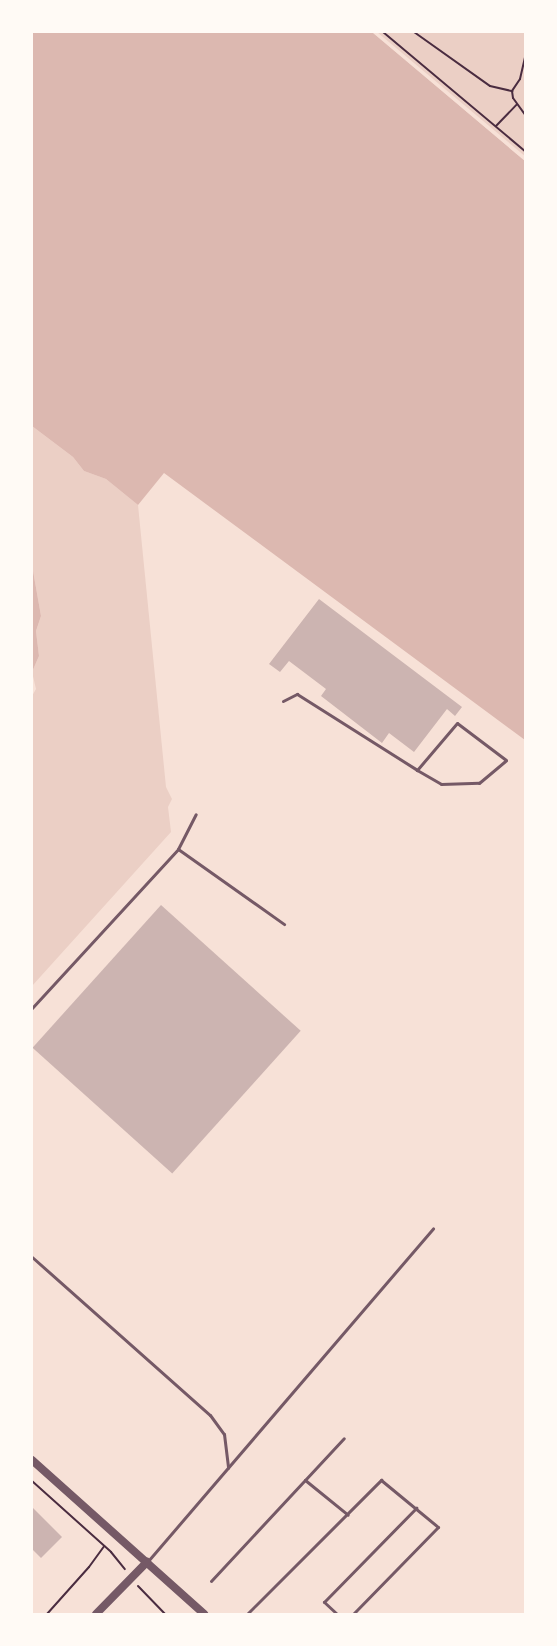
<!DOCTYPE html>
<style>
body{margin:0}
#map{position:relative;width:557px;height:1646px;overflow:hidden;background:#f7e1d7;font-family:"Public Sans",sans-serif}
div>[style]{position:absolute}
.green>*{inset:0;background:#ebcfc5}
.water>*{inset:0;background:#dcb8b0}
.pier>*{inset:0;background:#f7e1d7}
.building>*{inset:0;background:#ccb4b1;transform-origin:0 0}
.path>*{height:2px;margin:-1px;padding:0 1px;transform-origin:1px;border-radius:1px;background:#4a2c40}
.service>*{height:3px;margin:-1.5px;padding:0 1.5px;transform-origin:1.5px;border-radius:1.5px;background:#755966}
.tertiary>*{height:8px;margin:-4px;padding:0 4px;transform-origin:4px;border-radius:4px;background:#755966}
span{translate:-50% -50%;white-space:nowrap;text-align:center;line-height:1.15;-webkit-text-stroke:5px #fffaf5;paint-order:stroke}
.frame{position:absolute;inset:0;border:33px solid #fffaf5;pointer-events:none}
</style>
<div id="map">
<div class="green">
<div style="clip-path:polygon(372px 32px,525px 32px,525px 161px,517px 154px)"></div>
<div style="clip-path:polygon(32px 426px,73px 457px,84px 471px,106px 479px,138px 505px,166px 787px,172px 799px,168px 807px,171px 832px,32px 986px,32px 696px,36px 689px,32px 672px,39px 656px,36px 631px,41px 616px,32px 565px)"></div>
</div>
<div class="water">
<div style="clip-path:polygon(32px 32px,372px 32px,525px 161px,525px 740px,164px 473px,138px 505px,106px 479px,84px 471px,73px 457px,32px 426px)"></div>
<div style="clip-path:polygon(32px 565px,41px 616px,36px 631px,39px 656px,32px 672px)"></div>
</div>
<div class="pier">
<div style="clip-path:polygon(372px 32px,377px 32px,526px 157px,525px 161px)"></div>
</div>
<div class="building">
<div style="clip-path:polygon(319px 599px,462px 707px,455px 716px,447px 709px,414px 752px,389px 733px,382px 743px,321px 696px,326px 689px,289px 661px,280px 672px,269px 664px)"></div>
<div style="left:161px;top:905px;width:188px;height:192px;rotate:42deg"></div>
<div style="clip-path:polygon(32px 1507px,62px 1537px,41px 1558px,32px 1549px)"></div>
</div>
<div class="path">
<div style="left:383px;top:32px;width:187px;rotate:40deg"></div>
<div style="left:414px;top:32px;width:93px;rotate:35.4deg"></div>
<div style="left:490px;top:86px;width:23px;rotate:13deg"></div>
<div style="left:526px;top:53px;width:27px;rotate:103deg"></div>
<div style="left:520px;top:79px;width:14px;rotate:124deg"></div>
<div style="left:512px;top:91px;width:7px;rotate:82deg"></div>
<div style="left:513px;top:98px;width:22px;rotate:54deg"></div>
<div style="left:496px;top:126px;width:30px;rotate:-46deg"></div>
<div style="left:32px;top:1481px;width:106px;rotate:41.9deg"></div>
<div style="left:111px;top:1552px;width:22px;rotate:51deg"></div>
<div style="left:138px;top:1586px;width:39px;rotate:46deg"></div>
<div style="left:47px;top:1614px;width:63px;rotate:-48.2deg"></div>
<div style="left:89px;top:1567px;width:26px;rotate:-54deg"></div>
</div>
<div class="service">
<div style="left:283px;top:701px;width:16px;rotate:-27deg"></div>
<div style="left:297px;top:694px;width:142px;rotate:32.3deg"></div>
<div style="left:417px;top:770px;width:28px;rotate:30deg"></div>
<div style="left:441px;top:784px;width:38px;rotate:-2deg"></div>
<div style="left:479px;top:783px;width:35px;rotate:-40deg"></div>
<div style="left:506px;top:760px;width:61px;rotate:-142.9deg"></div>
<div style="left:457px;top:723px;width:62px;rotate:130.4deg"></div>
<div style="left:178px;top:849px;width:39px;rotate:-63deg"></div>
<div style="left:32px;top:1008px;width:216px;rotate:-47.4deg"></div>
<div style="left:178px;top:849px;width:130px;rotate:35.3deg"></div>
<div style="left:32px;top:1257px;width:238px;rotate:41.6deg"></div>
<div style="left:210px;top:1415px;width:24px;rotate:54deg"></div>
<div style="left:224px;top:1434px;width:34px;rotate:83deg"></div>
<div style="left:305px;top:1480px;width:57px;rotate:-47.1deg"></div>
<div style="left:148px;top:1561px;width:438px;rotate:-49.4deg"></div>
<div style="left:211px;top:1581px;width:138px;rotate:-47.1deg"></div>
<div style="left:305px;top:1480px;width:55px;rotate:39.1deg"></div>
<div style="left:247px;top:1614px;width:190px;rotate:-45deg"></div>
<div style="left:381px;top:1480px;width:74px;rotate:39.5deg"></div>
<div style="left:438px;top:1527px;width:122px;rotate:134.3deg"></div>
<div style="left:337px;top:1614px;width:18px;rotate:-137deg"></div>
<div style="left:324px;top:1602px;width:132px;rotate:-45.6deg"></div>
</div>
<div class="tertiary">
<div style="left:32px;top:1460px;width:231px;rotate:41.8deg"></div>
<div style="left:96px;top:1614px;width:73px;rotate:-45.6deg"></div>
</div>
<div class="frame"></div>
</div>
